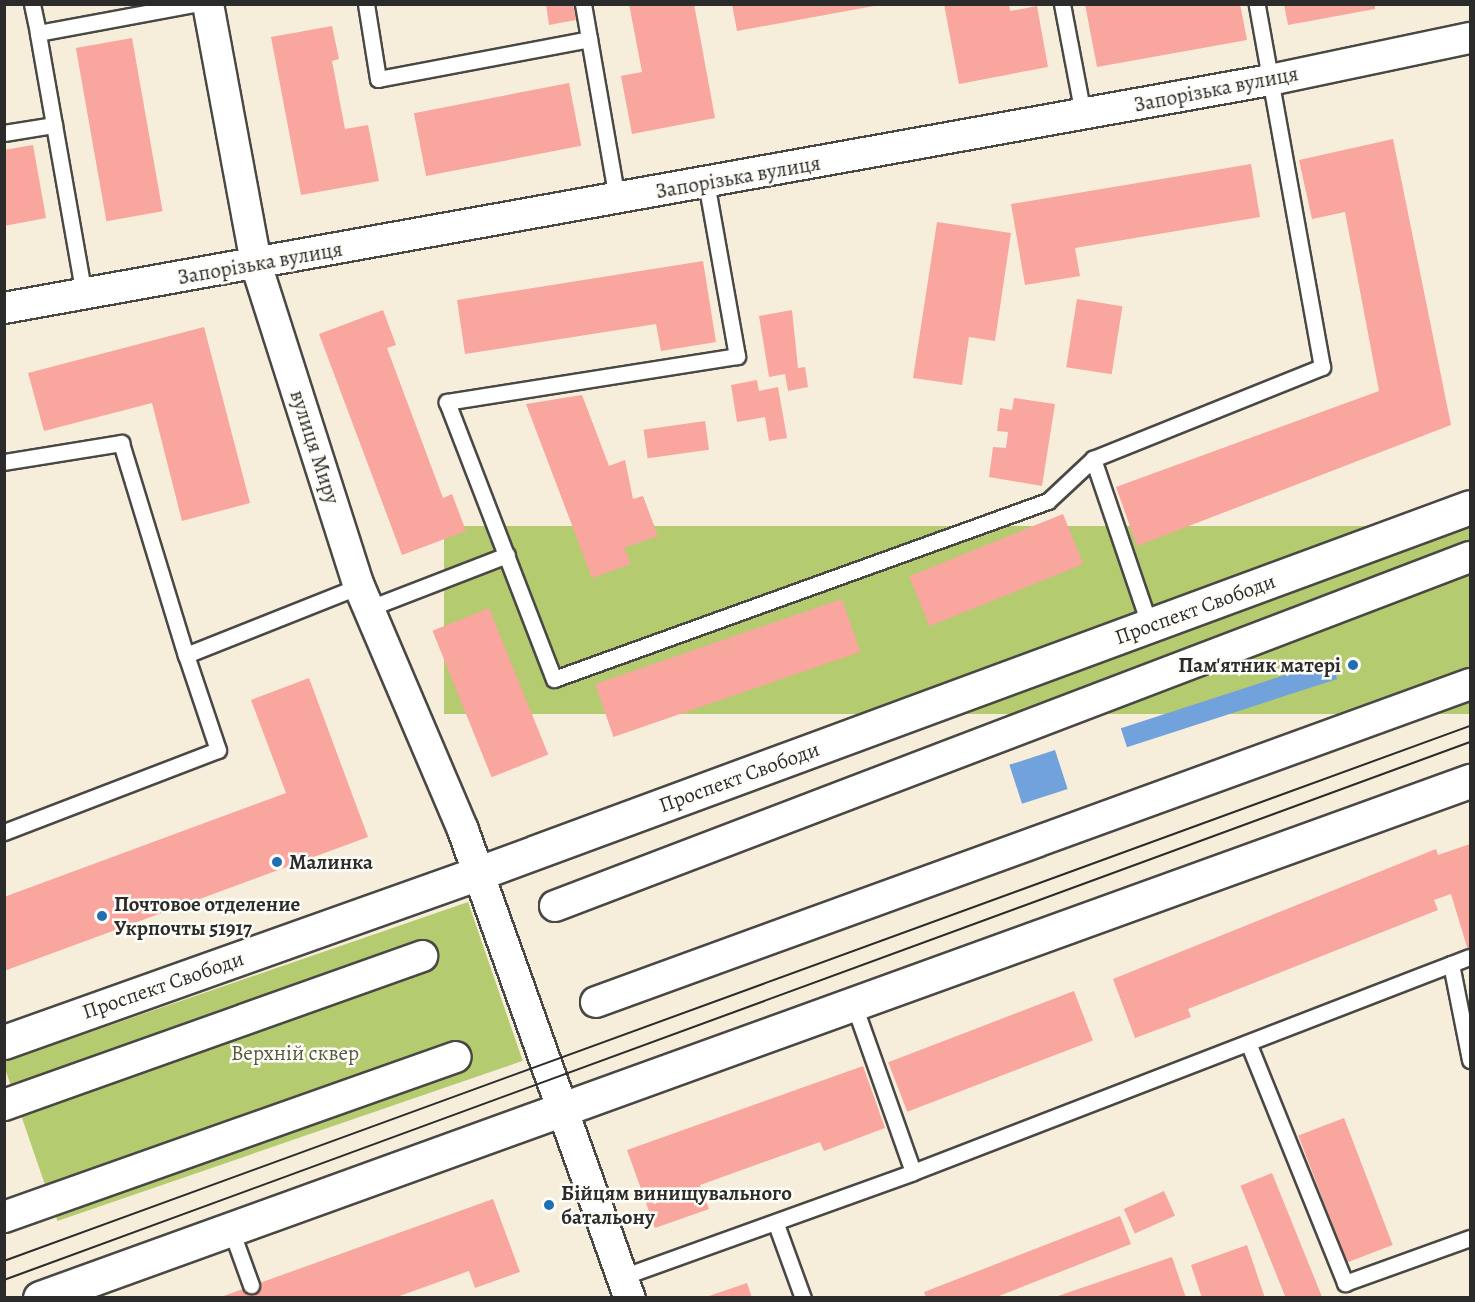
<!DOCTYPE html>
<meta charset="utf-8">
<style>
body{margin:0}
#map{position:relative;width:1475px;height:1302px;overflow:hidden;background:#f6eedb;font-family:Alegreya,serif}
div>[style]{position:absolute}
.green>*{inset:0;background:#b5cb6f;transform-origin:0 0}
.water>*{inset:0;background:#72a2dc;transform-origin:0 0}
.building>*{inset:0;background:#f9a69e;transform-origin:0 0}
.roads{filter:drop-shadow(2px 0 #494845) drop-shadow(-2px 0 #494845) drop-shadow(0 2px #494845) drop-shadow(0 -2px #494845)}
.lane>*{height:15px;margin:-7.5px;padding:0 7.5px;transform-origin:7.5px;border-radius:7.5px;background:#fff}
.street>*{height:30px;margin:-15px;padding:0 15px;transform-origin:15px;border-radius:15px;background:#fff}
.secondary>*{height:33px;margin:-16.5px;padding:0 16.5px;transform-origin:16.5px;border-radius:16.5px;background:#fff}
.tram>*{height:1.5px;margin:-0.75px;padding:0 0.75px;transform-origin:0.75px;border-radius:0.75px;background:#2b2b2b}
.dots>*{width:16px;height:16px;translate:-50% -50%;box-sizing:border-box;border:3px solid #fdfcf7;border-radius:50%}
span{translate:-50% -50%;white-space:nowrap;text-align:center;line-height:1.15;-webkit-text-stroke:5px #fdfcf7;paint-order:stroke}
.street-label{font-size:21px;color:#2b2b2b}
.poi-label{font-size:21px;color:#2b2b2b;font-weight:700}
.right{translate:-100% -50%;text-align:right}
.left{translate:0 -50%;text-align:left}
.park-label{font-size:21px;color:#545b3f}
.frame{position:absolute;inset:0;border:6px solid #2b2b2b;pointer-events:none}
</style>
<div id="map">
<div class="green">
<div style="left:1470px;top:526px;width:188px;height:1026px;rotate:90deg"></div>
<div style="left:468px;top:902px;width:168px;height:492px;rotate:71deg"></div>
</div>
<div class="water">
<div style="left:1331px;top:660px;width:20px;height:221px;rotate:72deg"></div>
<div style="left:1055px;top:750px;width:41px;height:48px;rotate:72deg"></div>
</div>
<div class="building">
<div style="clip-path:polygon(546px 4px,573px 4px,576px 20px,549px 25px)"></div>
<div style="clip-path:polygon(629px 4px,694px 4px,715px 118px,632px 134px,621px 76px,642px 72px)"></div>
<div style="clip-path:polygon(732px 4px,874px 4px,874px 6px,737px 31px)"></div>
<div style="clip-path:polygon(944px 4px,1009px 4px,1010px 11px,1037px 6px,1048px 67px,959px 84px)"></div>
<div style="clip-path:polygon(1085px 4px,1240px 4px,1247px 40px,1097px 67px)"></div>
<div style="clip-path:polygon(1284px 4px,1375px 4px,1375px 9px,1288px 25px)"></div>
<div style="clip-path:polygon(332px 26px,339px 59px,332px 61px,345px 129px,368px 125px,379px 181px,301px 195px,271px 37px)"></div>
<div style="left:132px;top:38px;width:176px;height:57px;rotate:80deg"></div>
<div style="left:569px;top:83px;width:64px;height:158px;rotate:79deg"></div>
<div style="clip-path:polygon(1393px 139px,1451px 425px,1137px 546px,1116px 487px,1379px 391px,1345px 212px,1312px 219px,1299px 160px)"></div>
<div style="clip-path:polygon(33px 145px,46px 218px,4px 226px,4px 150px)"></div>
<div style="clip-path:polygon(1251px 164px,1260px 217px,1075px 248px,1080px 276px,1025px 285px,1011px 204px)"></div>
<div style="clip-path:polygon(937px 222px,1011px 233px,995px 341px,969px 337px,962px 385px,913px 378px)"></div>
<div style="clip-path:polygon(703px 261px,716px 342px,661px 351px,656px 324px,465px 354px,457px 300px)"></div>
<div style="left:1077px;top:299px;width:46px;height:69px;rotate:9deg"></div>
<div style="clip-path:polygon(383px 310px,396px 345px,387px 348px,443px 498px,452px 494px,466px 531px,402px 555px,319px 334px)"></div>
<div style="clip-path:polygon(792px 310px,798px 368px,805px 367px,808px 387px,788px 391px,785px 374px,769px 377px,759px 316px)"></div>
<div style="clip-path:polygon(204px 327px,250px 503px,182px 521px,152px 403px,44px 431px,28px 373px)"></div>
<div style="clip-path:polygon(757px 380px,759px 391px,778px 387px,787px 438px,769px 441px,765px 417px,737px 422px,731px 385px)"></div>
<div style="clip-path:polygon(582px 395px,609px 466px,625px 460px,633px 499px,643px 496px,658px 536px,624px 548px,631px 564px,592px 578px,526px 404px)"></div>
<div style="clip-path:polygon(1014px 398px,1055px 404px,1042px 486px,989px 477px,993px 447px,1006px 448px,1008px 432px,997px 431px,1000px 408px,1012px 410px)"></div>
<div style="left:705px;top:421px;width:29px;height:62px;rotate:82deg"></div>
<div style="left:1063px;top:514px;width:54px;height:166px;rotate:68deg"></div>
<div style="left:842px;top:599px;width:56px;height:261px;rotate:71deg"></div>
<div style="left:489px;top:608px;width:158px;height:61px;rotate:68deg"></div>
<div style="clip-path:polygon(309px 678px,368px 837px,4px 971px,4px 897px,286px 793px,251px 700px)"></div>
<div style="clip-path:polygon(1470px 844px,1470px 957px,1451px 894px,1434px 900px,1438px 910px,1188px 1009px,1191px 1017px,1135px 1038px,1113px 979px,1436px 849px,1438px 855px)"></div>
<div style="left:1074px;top:991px;width:53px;height:199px;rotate:69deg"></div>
<div style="clip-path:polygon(863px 1066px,885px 1128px,824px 1151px,820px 1142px,700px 1185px,709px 1209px,655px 1228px,627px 1150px)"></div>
<div style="left:1344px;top:1118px;width:136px;height:49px;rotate:69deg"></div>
<div style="left:1272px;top:1173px;width:135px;height:34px;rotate:68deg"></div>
<div style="left:1164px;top:1191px;width:27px;height:44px;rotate:66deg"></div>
<div style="clip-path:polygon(493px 1199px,520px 1272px,475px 1288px,469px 1271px,394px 1298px,218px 1298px)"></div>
<div style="clip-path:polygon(1120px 1216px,1131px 1244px,994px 1298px,926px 1298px,924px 1292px)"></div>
<div style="clip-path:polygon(1247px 1245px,1265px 1298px,1202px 1298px,1191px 1265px)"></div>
<div style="clip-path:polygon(1172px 1257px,1186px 1298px,1055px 1298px,1055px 1297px)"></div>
<div style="clip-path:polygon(747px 1283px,752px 1298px,706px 1298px,706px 1297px)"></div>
</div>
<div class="roads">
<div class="lane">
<div style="left:32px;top:4px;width:30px;rotate:78deg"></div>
<div style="left:366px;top:4px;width:76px;rotate:80.9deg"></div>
<div style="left:378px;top:79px;width:215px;rotate:-10.7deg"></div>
<div style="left:583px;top:4px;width:198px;rotate:80.1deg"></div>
<div style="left:1062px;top:4px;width:112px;rotate:79.2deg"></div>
<div style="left:4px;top:133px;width:51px;rotate:-9.1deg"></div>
<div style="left:706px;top:182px;width:177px;rotate:79.9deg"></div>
<div style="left:737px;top:356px;width:294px;rotate:171deg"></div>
<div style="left:447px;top:402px;width:297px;rotate:68.9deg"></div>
<div style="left:554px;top:679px;width:525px;rotate:-19.82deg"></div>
<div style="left:1048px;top:501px;width:62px;rotate:-43deg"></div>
<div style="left:1093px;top:459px;width:247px;rotate:-21.9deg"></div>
<div style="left:1322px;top:367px;width:369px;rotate:-100.2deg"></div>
<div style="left:84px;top:295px;width:266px;rotate:-100deg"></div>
<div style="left:38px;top:33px;width:160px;rotate:-10.5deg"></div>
<div style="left:1093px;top:459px;width:176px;rotate:71.2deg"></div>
<div style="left:4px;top:462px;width:119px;rotate:-9.2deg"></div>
<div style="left:121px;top:443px;width:222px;rotate:73deg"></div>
<div style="left:186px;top:655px;width:186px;rotate:-21.7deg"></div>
<div style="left:367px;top:609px;width:150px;rotate:-21.1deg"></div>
<div style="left:4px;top:832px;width:229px;rotate:-21deg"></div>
<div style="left:218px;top:750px;width:100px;rotate:-108.6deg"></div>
<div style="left:1451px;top:964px;width:19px;rotate:-21deg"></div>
<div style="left:854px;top:1005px;width:177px;rotate:70.5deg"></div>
<div style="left:1249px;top:1045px;width:257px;rotate:68deg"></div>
<div style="left:1345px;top:1283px;width:133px;rotate:-19.8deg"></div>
<div style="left:776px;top:1224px;width:79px;rotate:70deg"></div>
<div style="left:230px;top:1227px;width:62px;rotate:70.1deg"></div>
<div style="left:622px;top:1277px;width:309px;rotate:-19.8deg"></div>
<div style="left:913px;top:1172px;width:577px;rotate:-21.14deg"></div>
<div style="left:1451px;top:964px;width:98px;rotate:78.8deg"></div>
</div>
<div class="street">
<div style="left:208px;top:4px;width:264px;rotate:79.5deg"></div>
<div style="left:256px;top:264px;width:338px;rotate:72.3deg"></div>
<div style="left:359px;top:586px;width:265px;rotate:66.9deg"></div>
<div style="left:463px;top:830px;width:497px;rotate:70.4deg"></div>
<div style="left:4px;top:308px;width:1286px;rotate:-10.21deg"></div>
<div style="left:1270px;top:80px;width:204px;rotate:-11.9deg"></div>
<div style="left:555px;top:906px;width:979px;rotate:-20.88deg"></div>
<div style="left:596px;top:1002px;width:930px;rotate:-19.99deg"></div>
<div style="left:4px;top:1105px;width:444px;rotate:-19.6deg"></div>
<div style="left:4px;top:1217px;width:479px;rotate:-19.5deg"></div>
</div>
<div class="secondary">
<div style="left:4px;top:1042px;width:504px;rotate:-19.59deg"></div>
<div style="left:479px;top:873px;width:1056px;rotate:-20.27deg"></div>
<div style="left:40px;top:1298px;width:1521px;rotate:-19.88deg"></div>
</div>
</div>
<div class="tram">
<div style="left:4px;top:1261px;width:1561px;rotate:-20.05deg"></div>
<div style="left:4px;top:1280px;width:1562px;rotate:-20.15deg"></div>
</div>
<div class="dots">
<div style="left:1353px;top:665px;background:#1f6fb2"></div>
<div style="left:277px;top:862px;background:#1f6fb2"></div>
<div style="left:102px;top:916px;background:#1f6fb2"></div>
<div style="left:549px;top:1205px;background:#1f6fb2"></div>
</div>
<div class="street-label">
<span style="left:1216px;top:89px;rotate:-11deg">Запорізька вулиця</span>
<span style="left:738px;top:177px;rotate:-10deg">Запорізька вулиця</span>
<span style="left:260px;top:263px;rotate:-10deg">Запорізька вулиця</span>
<span style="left:315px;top:447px;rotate:72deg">вулиця Миру</span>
<span style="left:1195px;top:609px;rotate:-20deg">Проспект Свободи</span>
<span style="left:739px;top:777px;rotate:-20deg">Проспект Свободи</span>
<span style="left:163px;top:985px;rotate:-19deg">Проспект Свободи</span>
</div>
<div class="poi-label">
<span class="right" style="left:1341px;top:665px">Пам'ятник матері</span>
<span class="left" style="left:289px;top:862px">Малинка</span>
<span class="left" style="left:114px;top:916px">Почтовое отделение<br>Укрпочты 51917</span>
<span class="left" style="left:561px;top:1205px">Бійцям винищувального<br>батальону</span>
</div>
<div class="park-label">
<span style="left:295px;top:1053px">Верхній сквер</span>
</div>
<div class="frame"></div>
</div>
